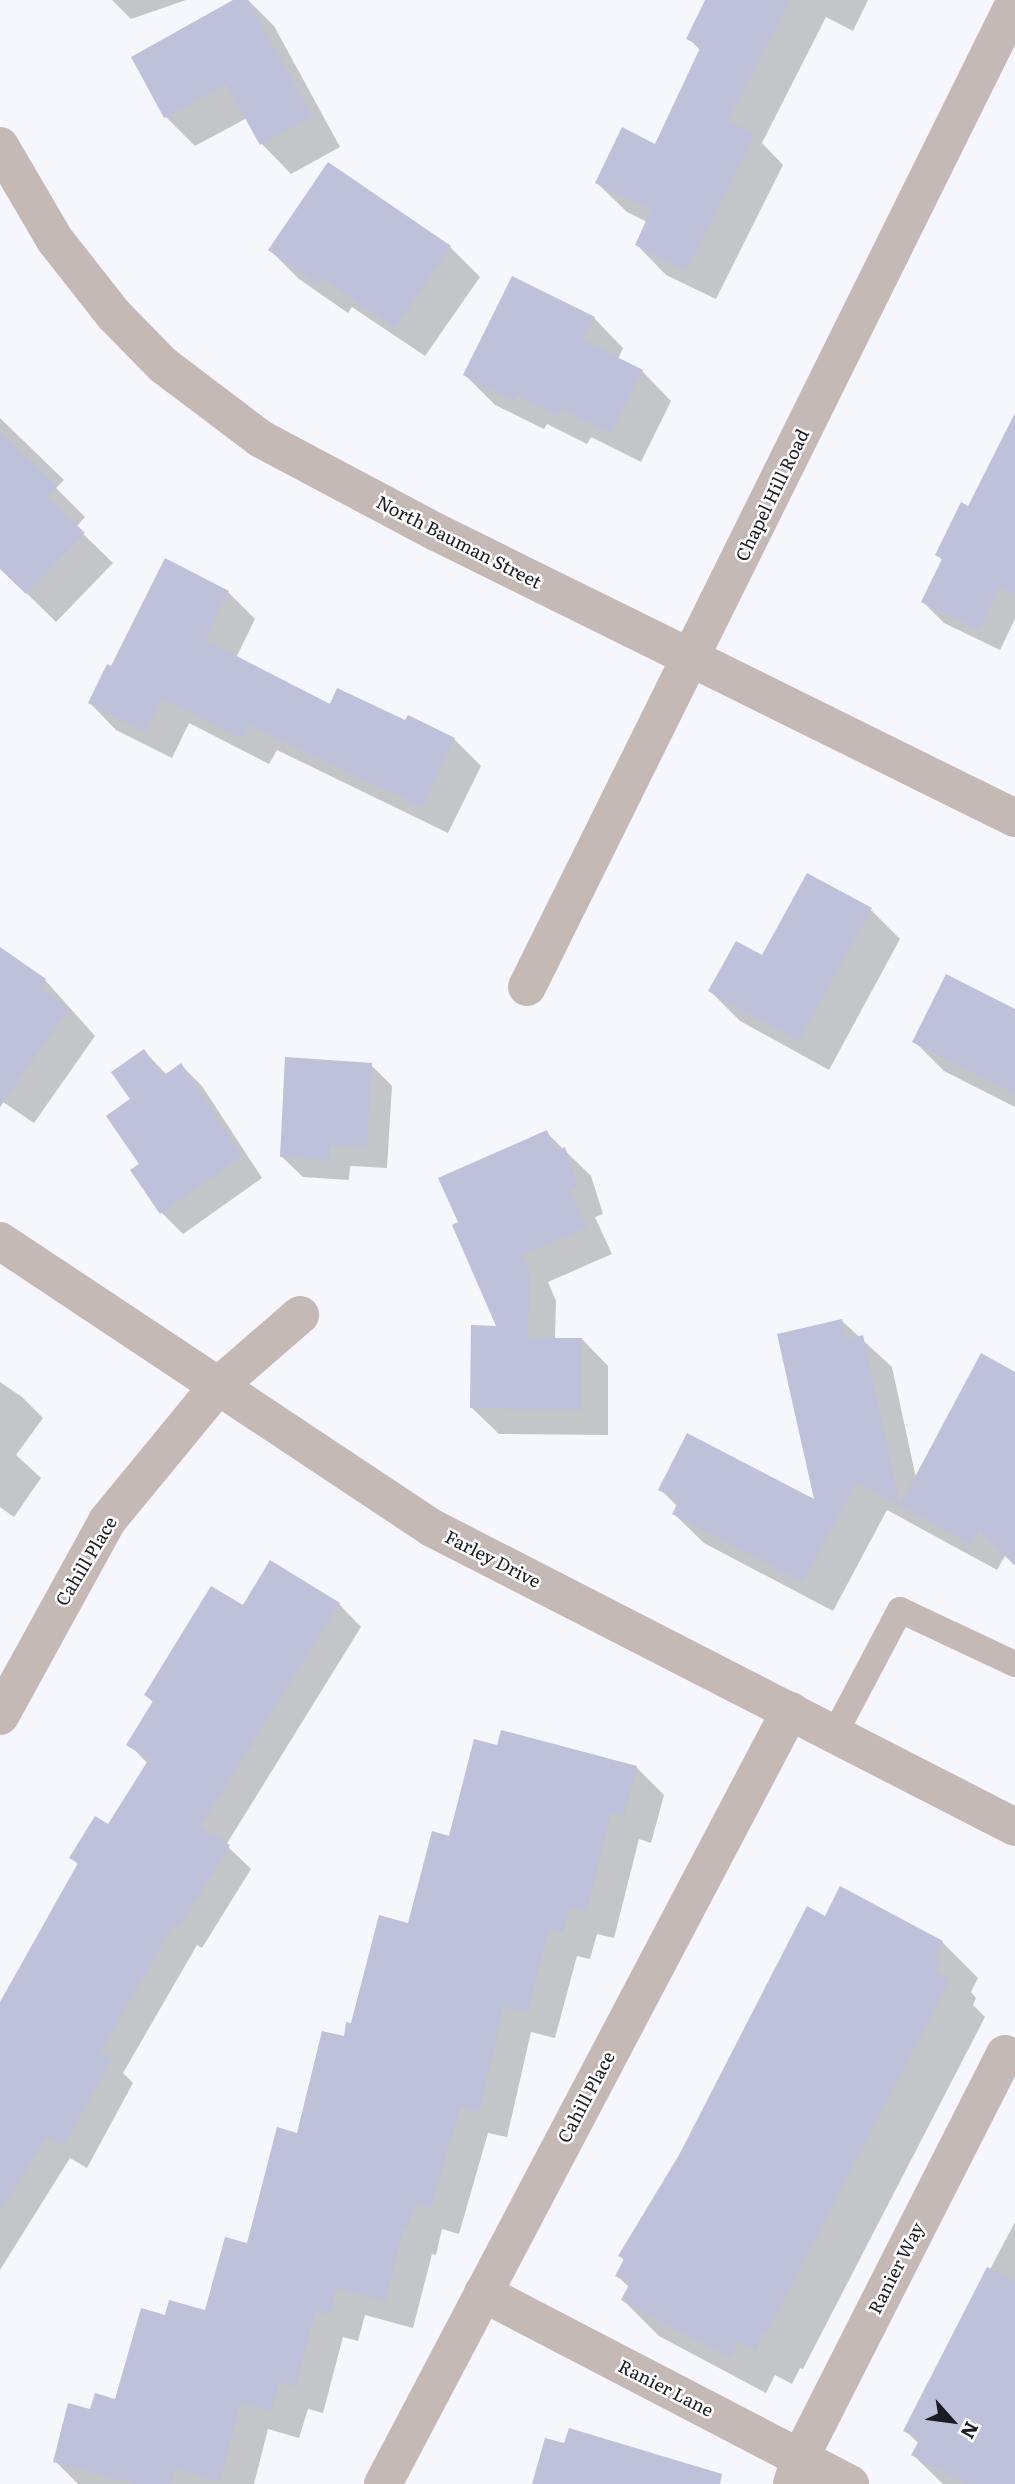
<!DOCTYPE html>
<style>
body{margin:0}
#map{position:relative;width:1015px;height:2484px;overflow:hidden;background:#f6f7fc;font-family:Literata,serif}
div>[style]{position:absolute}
.shadow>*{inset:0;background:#0003}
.building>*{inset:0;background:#bdc1d9}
.service>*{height:26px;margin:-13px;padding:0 13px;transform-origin:13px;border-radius:13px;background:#c5b9b5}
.minor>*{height:38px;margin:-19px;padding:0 19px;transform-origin:19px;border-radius:19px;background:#c5b9b5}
span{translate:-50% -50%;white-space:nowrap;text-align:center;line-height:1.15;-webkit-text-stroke:5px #fff;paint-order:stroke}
.street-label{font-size:18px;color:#1a1b23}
.north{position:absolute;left:917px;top:2386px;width:70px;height:70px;-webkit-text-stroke:5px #fff;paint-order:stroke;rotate:118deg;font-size:19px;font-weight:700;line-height:28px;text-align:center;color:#1a1b23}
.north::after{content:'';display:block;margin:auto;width:24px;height:32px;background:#1a1b23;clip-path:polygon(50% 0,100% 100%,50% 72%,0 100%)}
</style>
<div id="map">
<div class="shadow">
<div style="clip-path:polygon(112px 0,186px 0,131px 19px)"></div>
<div style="clip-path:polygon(237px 0,248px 0,274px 26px,340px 147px,291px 174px,262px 144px,247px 118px,195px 146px,166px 117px)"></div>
<div style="clip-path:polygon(707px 0,868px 0,853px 31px,826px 17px,762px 143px,783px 165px,716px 299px,666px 275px,637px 245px,647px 222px,627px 212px,597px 183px,656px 146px,701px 51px,688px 38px)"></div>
<div style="clip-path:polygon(450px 247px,480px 277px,425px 356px,352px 307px,348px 313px,299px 279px,270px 250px)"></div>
<div style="clip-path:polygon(594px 318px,623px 348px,618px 359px,642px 371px,671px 401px,641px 462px,591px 437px,587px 444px,547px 424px,544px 429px,495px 405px,465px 375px)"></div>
<div style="clip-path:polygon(0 418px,64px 480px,56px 488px,85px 517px,76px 527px,113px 563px,56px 622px,0 567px)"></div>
<div style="clip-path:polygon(1015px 472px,1015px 619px,1000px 650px,944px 623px,923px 602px,943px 561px,937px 554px)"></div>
<div style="clip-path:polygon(166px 561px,228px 592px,255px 619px,236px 658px,331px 706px,406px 723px,454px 739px,481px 766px,448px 833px,277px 750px,269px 764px,189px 723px,172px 758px,116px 730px,90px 703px,111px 668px)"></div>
<div style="clip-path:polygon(871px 910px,900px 939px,829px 1070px,740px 1021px,710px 991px,763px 958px)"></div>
<div style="clip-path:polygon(0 949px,45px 980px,95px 1036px,34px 1123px,0 1100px)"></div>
<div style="clip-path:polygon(1015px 1011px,1015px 1107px,944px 1071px,915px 1042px)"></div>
<div style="clip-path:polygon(144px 1051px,167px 1075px,181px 1065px,202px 1086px,262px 1178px,183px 1234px,162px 1213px,133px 1171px,141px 1164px,133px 1099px)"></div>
<div style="clip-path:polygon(371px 1065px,392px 1086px,387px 1168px,350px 1166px,349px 1180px,303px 1177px,281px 1156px)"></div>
<div style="clip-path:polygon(546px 1132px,591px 1176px,603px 1214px,595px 1217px,612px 1254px,548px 1282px,556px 1301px,555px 1339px,582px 1339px,608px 1366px,608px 1435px,499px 1434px,472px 1408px,499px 1327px,460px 1223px)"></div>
<div style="clip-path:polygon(842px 1321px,892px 1367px,916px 1478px,1015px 1374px,1015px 1564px,1006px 1554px,997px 1570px,887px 1510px,833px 1611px,704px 1543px,674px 1514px,678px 1507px,660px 1489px,816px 1502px)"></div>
<div style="clip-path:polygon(0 1382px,22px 1397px,43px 1418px,16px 1455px,41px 1478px,14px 1517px,0 1507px)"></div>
<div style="clip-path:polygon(339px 1604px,361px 1627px,226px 1845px,251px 1869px,202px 1948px,197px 1945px,123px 2073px,133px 2083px,87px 2168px,70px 2158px,0 2270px,0 2005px,79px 1865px,71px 1858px,109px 1826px,148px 1764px,129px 1744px,154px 1703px,146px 1695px,243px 1608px)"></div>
<div style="clip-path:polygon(498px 1747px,636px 1767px,664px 1795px,651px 1843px,639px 1839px,614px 1938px,597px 1934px,590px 1959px,577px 1956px,555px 2038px,531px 2032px,507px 2137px,488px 2133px,459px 2234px,442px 2229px,436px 2255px,432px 2254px,413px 2328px,365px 2315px,358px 2341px,343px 2337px,323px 2413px,308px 2409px,299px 2438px,268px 2429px,254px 2484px,78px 2484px,55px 2461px,91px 2411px,116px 2401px,166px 2317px,206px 2313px,248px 2245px,345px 2038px,409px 1925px)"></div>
<div style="clip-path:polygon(825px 1918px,942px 1942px,978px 1978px,971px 1992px,976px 1998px,973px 2005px,985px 2017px,803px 2369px,800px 2368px,792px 2384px,775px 2375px,766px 2393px,659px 2336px,623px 2300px,630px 2288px,617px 2276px,625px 2261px,620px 2256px)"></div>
<div style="clip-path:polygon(1015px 2222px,1015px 2484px,943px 2484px,913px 2455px,919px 2444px,905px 2430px)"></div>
</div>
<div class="building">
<div style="clip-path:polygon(233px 0,248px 0,312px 116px,260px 145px,226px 84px,164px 118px,131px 57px)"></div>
<div style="clip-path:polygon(705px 0,790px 0,728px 121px,755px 134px,686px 271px,635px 245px,651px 210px,595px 183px,622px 127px,655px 144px,701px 46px,686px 39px)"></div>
<div style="clip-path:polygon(328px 162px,451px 246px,395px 328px,322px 278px,318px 285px,268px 250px)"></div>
<div style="clip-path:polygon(512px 276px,595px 317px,583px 340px,643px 370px,611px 434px,561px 409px,557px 416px,517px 395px,514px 401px,463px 375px)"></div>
<div style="clip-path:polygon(1015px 413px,1015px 594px,999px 587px,979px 630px,921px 602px,942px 559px,935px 555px,961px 502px,968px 506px)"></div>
<div style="clip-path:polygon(0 432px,57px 486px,47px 497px,85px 533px,26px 594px,0 569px)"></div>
<div style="clip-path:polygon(165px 558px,229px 591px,205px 640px,330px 704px,337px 688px,405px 720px,408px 715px,455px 738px,422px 807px,250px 725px,242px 739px,162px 698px,145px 732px,88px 703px,107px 664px,111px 666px)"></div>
<div style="clip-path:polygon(807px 873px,872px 908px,799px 1041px,708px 991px,736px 941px,762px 955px)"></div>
<div style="clip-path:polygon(0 947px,46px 979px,40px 988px,69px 1008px,0 1107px)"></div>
<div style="clip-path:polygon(946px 974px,1015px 1009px,1015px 1094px,912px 1042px)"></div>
<div style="clip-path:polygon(144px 1049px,163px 1076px,181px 1063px,242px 1156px,160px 1214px,130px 1170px,139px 1164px,106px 1116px,130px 1099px,111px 1072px)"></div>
<div style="clip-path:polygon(285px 1057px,372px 1063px,367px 1148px,330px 1145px,329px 1160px,280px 1157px)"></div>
<div style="clip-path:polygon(547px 1130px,556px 1151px,565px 1147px,578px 1187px,570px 1190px,587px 1227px,523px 1255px,530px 1273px,528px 1338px,582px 1338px,582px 1410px,470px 1408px,471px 1325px,496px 1326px,452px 1225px,458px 1222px,438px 1178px)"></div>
<div style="clip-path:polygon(842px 1319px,846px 1339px,863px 1335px,900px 1505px,981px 1353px,1015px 1372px,1015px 1566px,979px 1530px,972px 1545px,857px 1482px,803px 1582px,672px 1514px,679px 1500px,658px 1490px,687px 1433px,814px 1499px,777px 1334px)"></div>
<div style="clip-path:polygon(270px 1560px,340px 1603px,200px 1827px,230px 1845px,179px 1927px,174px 1924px,100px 2053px,112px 2059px,64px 2146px,47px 2137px,0 2212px,0 2002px,78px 1863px,69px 1858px,95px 1816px,108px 1824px,149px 1759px,126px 1745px,153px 1701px,144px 1695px,211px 1586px,243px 1605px)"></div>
<div style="clip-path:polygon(501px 1730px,637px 1766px,624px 1816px,611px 1813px,587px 1911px,570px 1907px,563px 1933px,549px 1929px,528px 2012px,504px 2006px,480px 2111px,461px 2107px,431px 2207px,415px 2203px,408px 2229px,404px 2228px,385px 2301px,337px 2288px,330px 2315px,316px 2311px,296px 2387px,280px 2382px,271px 2411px,241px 2403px,220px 2481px,175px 2468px,171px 2484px,135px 2484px,53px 2462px,68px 2403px,90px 2409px,95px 2393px,115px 2399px,141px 2308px,165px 2315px,169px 2300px,205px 2310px,225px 2237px,247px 2243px,277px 2127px,297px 2133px,322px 2031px,344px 2036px,346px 2022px,351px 2023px,379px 1915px,408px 1923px,432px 1831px,449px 1836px,474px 1739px,497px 1745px)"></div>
<div style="clip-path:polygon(840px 1886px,943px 1941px,935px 1956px,941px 1960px,936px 1972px,950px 1980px,766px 2334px,764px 2333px,756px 2350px,739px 2341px,730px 2358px,621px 2300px,630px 2283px,615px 2276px,624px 2259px,618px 2256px,679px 2155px,807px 1906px,825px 1916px)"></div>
<div style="clip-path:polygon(987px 2267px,1015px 2281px,1015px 2484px,966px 2484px,911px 2455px,920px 2439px,903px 2431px)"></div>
<div style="clip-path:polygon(569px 2428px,722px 2474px,720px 2484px,532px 2484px,545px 2438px,564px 2443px)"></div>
</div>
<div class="service">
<div style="left:835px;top:1733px;width:139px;rotate:-62.1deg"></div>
<div style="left:900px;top:1610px;width:127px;rotate:25.2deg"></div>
</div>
<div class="minor">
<div style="left:0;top:146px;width:109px;rotate:59.7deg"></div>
<div style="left:55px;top:240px;width:95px;rotate:51.8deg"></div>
<div style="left:114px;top:315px;width:70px;rotate:45.6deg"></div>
<div style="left:163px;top:365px;width:123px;rotate:37.1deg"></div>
<div style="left:261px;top:439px;width:198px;rotate:28deg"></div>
<div style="left:436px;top:532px;width:646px;rotate:26.29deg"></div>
<div style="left:527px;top:987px;width:1099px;rotate:-63.64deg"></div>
<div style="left:0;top:1241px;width:519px;rotate:33.6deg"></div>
<div style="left:432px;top:1528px;width:655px;rotate:27.15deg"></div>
<div style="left:0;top:1716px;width:222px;rotate:-61.2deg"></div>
<div style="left:107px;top:1521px;width:173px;rotate:-50.6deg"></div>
<div style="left:217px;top:1387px;width:110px;rotate:-40.9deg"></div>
<div style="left:483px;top:2293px;width:414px;rotate:27.5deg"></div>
<div style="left:383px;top:2484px;width:874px;rotate:-62.23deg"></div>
<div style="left:792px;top:2484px;width:27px;rotate:-73deg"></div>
<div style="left:800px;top:2458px;width:453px;rotate:-63.1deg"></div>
</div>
<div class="street-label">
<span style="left:772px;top:495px;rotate:-64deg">Chapel Hill Road</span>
<span style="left:459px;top:542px;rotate:27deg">North Bauman Street</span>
<span style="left:493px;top:1559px;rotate:27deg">Farley Drive</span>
<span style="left:86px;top:1561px;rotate:-59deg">Cahill Place</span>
<span style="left:586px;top:2097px;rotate:-62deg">Cahill Place</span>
<span style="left:896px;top:2268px;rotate:-63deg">Ranier Way</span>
<span style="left:666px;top:2388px;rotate:27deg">Ranier Lane</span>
</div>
<div class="north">N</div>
</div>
